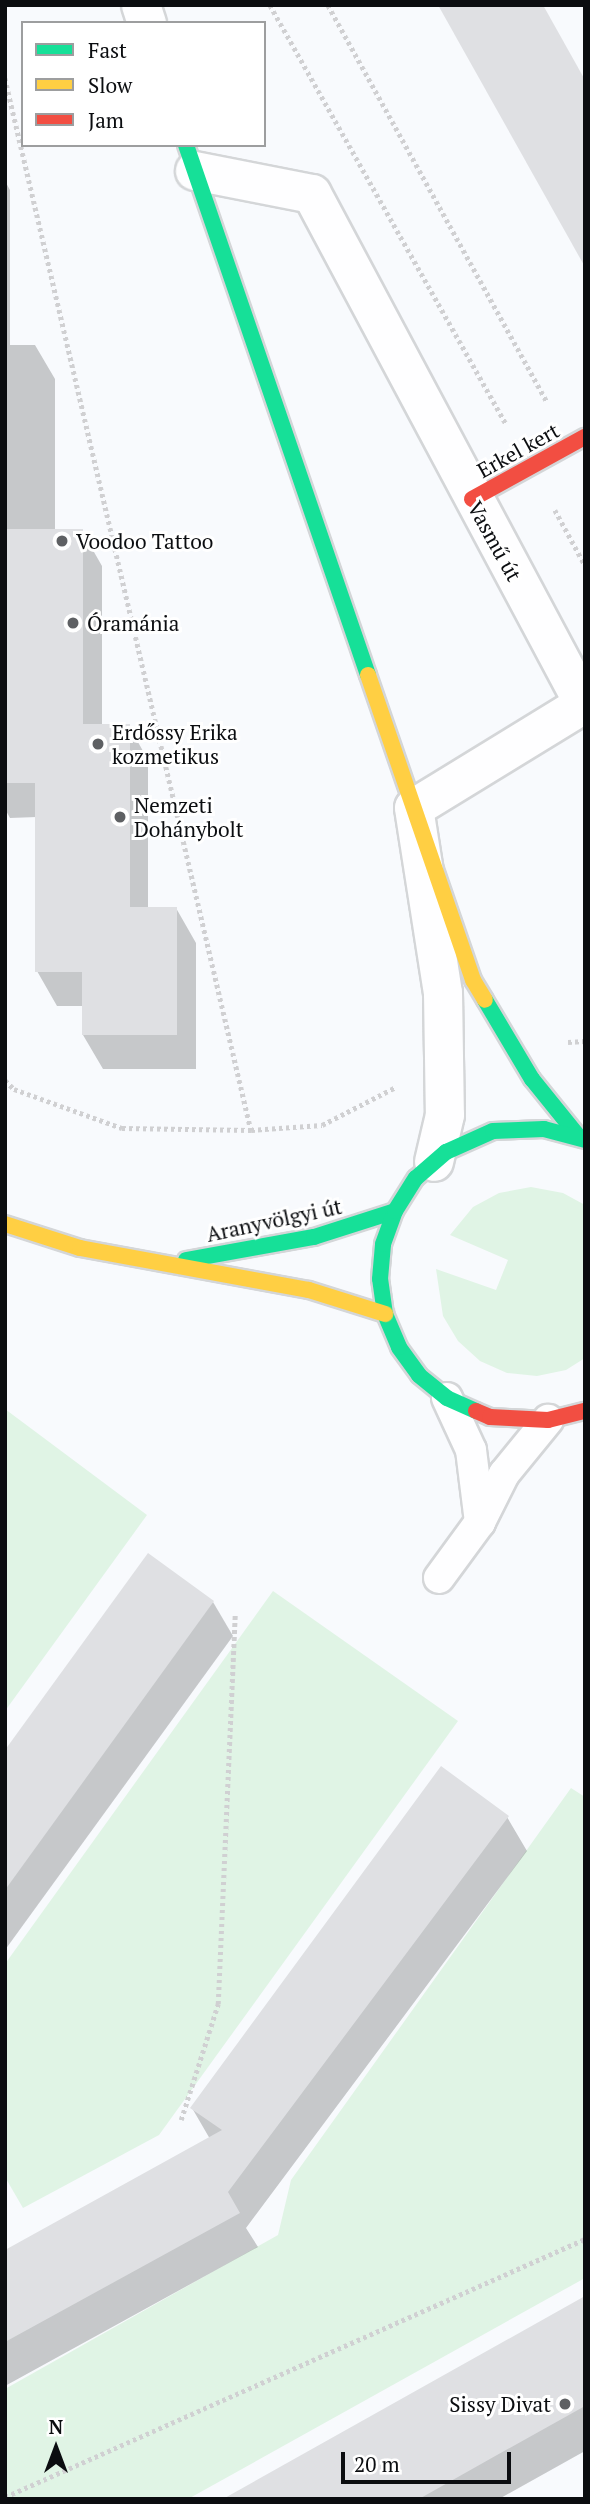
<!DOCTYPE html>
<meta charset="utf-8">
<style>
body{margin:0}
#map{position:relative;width:590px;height:2504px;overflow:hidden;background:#f8fafd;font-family:"PT Serif",serif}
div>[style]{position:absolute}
.green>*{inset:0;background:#e0f4e5}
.shadow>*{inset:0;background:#0003}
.building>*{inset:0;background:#dfe0e3}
.path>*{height:4.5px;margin-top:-2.25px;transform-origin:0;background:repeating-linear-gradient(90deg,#d0d0d2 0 3.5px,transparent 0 7px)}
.roads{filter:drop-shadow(2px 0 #d4d6d8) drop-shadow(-2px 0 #d4d6d8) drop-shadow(0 2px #d4d6d8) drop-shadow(0 -2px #d4d6d8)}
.lane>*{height:30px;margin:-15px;padding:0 15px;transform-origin:15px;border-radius:15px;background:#fefeff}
.street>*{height:38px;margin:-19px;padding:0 19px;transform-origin:19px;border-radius:19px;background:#fefeff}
.fast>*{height:16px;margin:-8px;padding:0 8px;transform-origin:8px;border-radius:8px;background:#16e098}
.slow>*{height:16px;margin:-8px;padding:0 8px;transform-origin:8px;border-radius:8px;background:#ffcf43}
.jam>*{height:16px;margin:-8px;padding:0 8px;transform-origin:8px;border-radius:8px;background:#f24e42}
.dots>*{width:19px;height:19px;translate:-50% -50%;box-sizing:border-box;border:4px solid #fff;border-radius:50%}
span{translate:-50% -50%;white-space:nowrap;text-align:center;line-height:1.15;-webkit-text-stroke:6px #fff;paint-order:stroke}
.street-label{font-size:21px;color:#0b0d10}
.poi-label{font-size:21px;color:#0b0d10}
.left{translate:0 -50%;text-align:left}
.right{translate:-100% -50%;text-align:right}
.frame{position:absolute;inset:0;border:7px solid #0b0d10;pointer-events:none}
.legend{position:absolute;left:21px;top:21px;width:245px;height:126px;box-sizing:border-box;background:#fff;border:2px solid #9d9e9f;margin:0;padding:9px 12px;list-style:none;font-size:21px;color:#0b0d10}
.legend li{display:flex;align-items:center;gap:14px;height:35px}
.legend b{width:35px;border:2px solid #9d9e9f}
.north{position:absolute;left:21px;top:2413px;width:70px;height:70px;-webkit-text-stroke:5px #fff;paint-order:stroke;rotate:0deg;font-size:19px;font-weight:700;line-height:28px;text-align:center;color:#0b0d10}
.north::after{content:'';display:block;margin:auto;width:24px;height:32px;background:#0b0d10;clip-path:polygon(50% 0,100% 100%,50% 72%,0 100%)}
.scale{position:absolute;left:341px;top:2452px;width:170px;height:32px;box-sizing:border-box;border:4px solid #0b0d10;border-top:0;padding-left:9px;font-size:21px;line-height:24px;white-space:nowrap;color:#0b0d10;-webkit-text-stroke:5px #fff;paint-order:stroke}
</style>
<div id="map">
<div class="green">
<div style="clip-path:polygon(531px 1187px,563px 1193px,585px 1205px,585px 1358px,566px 1370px,537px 1376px,507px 1373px,480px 1361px,458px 1341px,443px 1316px,436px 1269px,496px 1290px,508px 1260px,450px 1235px,473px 1207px,499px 1193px)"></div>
<div style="clip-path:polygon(5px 1409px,147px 1515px,5px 1711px)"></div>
<div style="clip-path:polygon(273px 1591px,458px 1721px,159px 2135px,23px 2208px,5px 2177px,5px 1964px)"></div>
<div style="clip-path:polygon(571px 1788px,585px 1797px,585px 2278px,188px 2499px,5px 2499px,5px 2389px,278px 2235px,291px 2180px)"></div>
</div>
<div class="shadow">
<div style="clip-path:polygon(5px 181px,10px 190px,10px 345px,35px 345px,55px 379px,55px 531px,82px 531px,102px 566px,102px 726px,129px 726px,148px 760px,148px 908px,176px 908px,196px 943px,196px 1069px,103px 1069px,83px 1035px,83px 1006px,57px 1006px,37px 971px,37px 817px,10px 818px,5px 809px)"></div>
<div style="clip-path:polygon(213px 1602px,233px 1636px,5px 1950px,5px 1753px)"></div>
<div style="clip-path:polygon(507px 1817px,527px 1851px,246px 2228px,258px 2247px,5px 2386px,5px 2252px,210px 2139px,192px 2108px)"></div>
<div style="clip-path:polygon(585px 2298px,585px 2451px,499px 2499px,227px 2499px)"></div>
</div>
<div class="building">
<div style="clip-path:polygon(438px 5px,543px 5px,585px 80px,585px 267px)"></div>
<div style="clip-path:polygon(5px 529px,83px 529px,83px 724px,130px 724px,130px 907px,177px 907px,177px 1035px,82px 1035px,82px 972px,35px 972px,35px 783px,5px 783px)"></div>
<div style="clip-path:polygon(148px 1553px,214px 1601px,5px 1890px,5px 1750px)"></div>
<div style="clip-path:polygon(441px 1766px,509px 1816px,228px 2192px,240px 2213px,5px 2342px,5px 2250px,222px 2130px,190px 2108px)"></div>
<div style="clip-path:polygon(585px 2296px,585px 2406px,497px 2455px,419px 2499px,223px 2499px)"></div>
</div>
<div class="path">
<div style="left:270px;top:5px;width:480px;rotate:60.6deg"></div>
<div style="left:328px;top:5px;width:453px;rotate:61.1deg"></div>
<div style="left:5px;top:78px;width:1080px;rotate:76.84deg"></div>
<div style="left:555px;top:510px;width:63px;rotate:61.4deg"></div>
<div style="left:568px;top:1042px;width:17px;rotate:-3deg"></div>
<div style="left:5px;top:1080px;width:13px;rotate:45deg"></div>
<div style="left:14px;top:1089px;width:115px;rotate:19.9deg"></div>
<div style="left:122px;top:1128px;width:129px;rotate:0.9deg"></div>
<div style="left:251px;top:1130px;width:71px;rotate:-4deg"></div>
<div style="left:322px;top:1125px;width:83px;rotate:-27.2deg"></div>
<div style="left:181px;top:2120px;width:122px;rotate:-72.3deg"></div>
<div style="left:218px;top:2004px;width:390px;rotate:-87.5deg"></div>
<div style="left:5px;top:2497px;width:635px;rotate:-23.98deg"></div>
</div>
<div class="roads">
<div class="lane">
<div style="left:447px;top:1398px;width:57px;rotate:65.2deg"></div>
<div style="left:471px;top:1450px;width:73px;rotate:82.9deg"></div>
<div style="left:439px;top:1578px;width:69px;rotate:-53.8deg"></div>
<div style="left:480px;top:1522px;width:54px;rotate:-63.4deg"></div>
<div style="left:504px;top:1474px;width:70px;rotate:-50.8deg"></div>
</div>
<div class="street">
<div style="left:141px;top:5px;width:19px;rotate:72deg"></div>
<div style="left:195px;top:171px;width:119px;rotate:11.1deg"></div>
<div style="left:312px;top:194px;width:578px;rotate:61.93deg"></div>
<div style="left:584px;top:704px;width:199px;rotate:148.5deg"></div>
<div style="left:414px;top:808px;width:187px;rotate:81.1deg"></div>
<div style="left:443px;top:993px;width:122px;rotate:89.1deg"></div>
<div style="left:445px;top:1115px;width:48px;rotate:103.2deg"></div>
</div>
<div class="fast">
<div style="left:186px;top:145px;width:560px;rotate:71.05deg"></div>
<div style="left:485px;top:1000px;width:92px;rotate:59.3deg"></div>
<div style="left:532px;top:1079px;width:73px;rotate:51.1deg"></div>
<div style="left:186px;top:1260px;width:130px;rotate:-10.2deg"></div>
<div style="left:314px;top:1237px;width:85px;rotate:-17.8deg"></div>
<div style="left:476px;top:1411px;width:32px;rotate:-156deg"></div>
<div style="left:447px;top:1398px;width:36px;rotate:-141deg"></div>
<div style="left:419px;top:1375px;width:34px;rotate:-126deg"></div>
<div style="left:399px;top:1347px;width:36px;rotate:-113deg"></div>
<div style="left:385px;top:1314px;width:35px;rotate:-98deg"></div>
<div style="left:380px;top:1279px;width:35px;rotate:-85deg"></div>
<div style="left:383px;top:1244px;width:35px;rotate:-70deg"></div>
<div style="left:395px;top:1211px;width:39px;rotate:-58deg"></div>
<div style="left:416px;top:1178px;width:40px;rotate:-41deg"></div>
<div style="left:446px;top:1152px;width:51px;rotate:-24.1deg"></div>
<div style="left:493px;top:1131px;width:51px;rotate:-2.2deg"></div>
<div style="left:544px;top:1129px;width:42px;rotate:15deg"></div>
</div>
<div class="slow">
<div style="left:368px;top:675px;width:323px;rotate:71deg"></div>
<div style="left:473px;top:980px;width:23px;rotate:59deg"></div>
<div style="left:5px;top:1224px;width:79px;rotate:17.7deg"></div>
<div style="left:80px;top:1248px;width:233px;rotate:10.4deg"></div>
<div style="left:309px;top:1290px;width:80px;rotate:17.5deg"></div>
</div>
<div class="jam">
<div style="left:472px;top:499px;width:129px;rotate:-28.8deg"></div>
<div style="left:476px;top:1411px;width:15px;rotate:23deg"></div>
<div style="left:490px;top:1417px;width:58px;rotate:3deg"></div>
<div style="left:548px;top:1420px;width:38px;rotate:-14deg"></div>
</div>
</div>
<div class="dots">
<div style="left:62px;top:541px;background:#5e6063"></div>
<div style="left:73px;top:623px;background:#5e6063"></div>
<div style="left:98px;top:744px;background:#5e6063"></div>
<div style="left:120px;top:817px;background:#5e6063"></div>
<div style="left:565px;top:2404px;background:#5e6063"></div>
</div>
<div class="street-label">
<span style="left:518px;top:450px;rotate:-29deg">Erkel kert</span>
<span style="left:495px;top:541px;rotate:61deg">Vasmű út</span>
<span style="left:274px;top:1220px;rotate:-12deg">Aranyvölgyi út</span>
</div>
<div class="poi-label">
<span class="left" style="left:76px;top:541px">Voodoo Tattoo</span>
<span class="left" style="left:87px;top:623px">Óramánia</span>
<span class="left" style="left:112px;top:744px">Erdőssy Erika<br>kozmetikus</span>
<span class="left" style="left:134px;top:817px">Nemzeti<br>Dohánybolt</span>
<span class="right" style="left:551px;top:2404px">Sissy Divat</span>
</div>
<div class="frame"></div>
<ul class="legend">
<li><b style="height:9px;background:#16e098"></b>Fast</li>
<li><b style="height:9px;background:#ffcf43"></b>Slow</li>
<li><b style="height:9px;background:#f24e42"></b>Jam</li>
</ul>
<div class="north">N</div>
<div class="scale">20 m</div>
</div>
